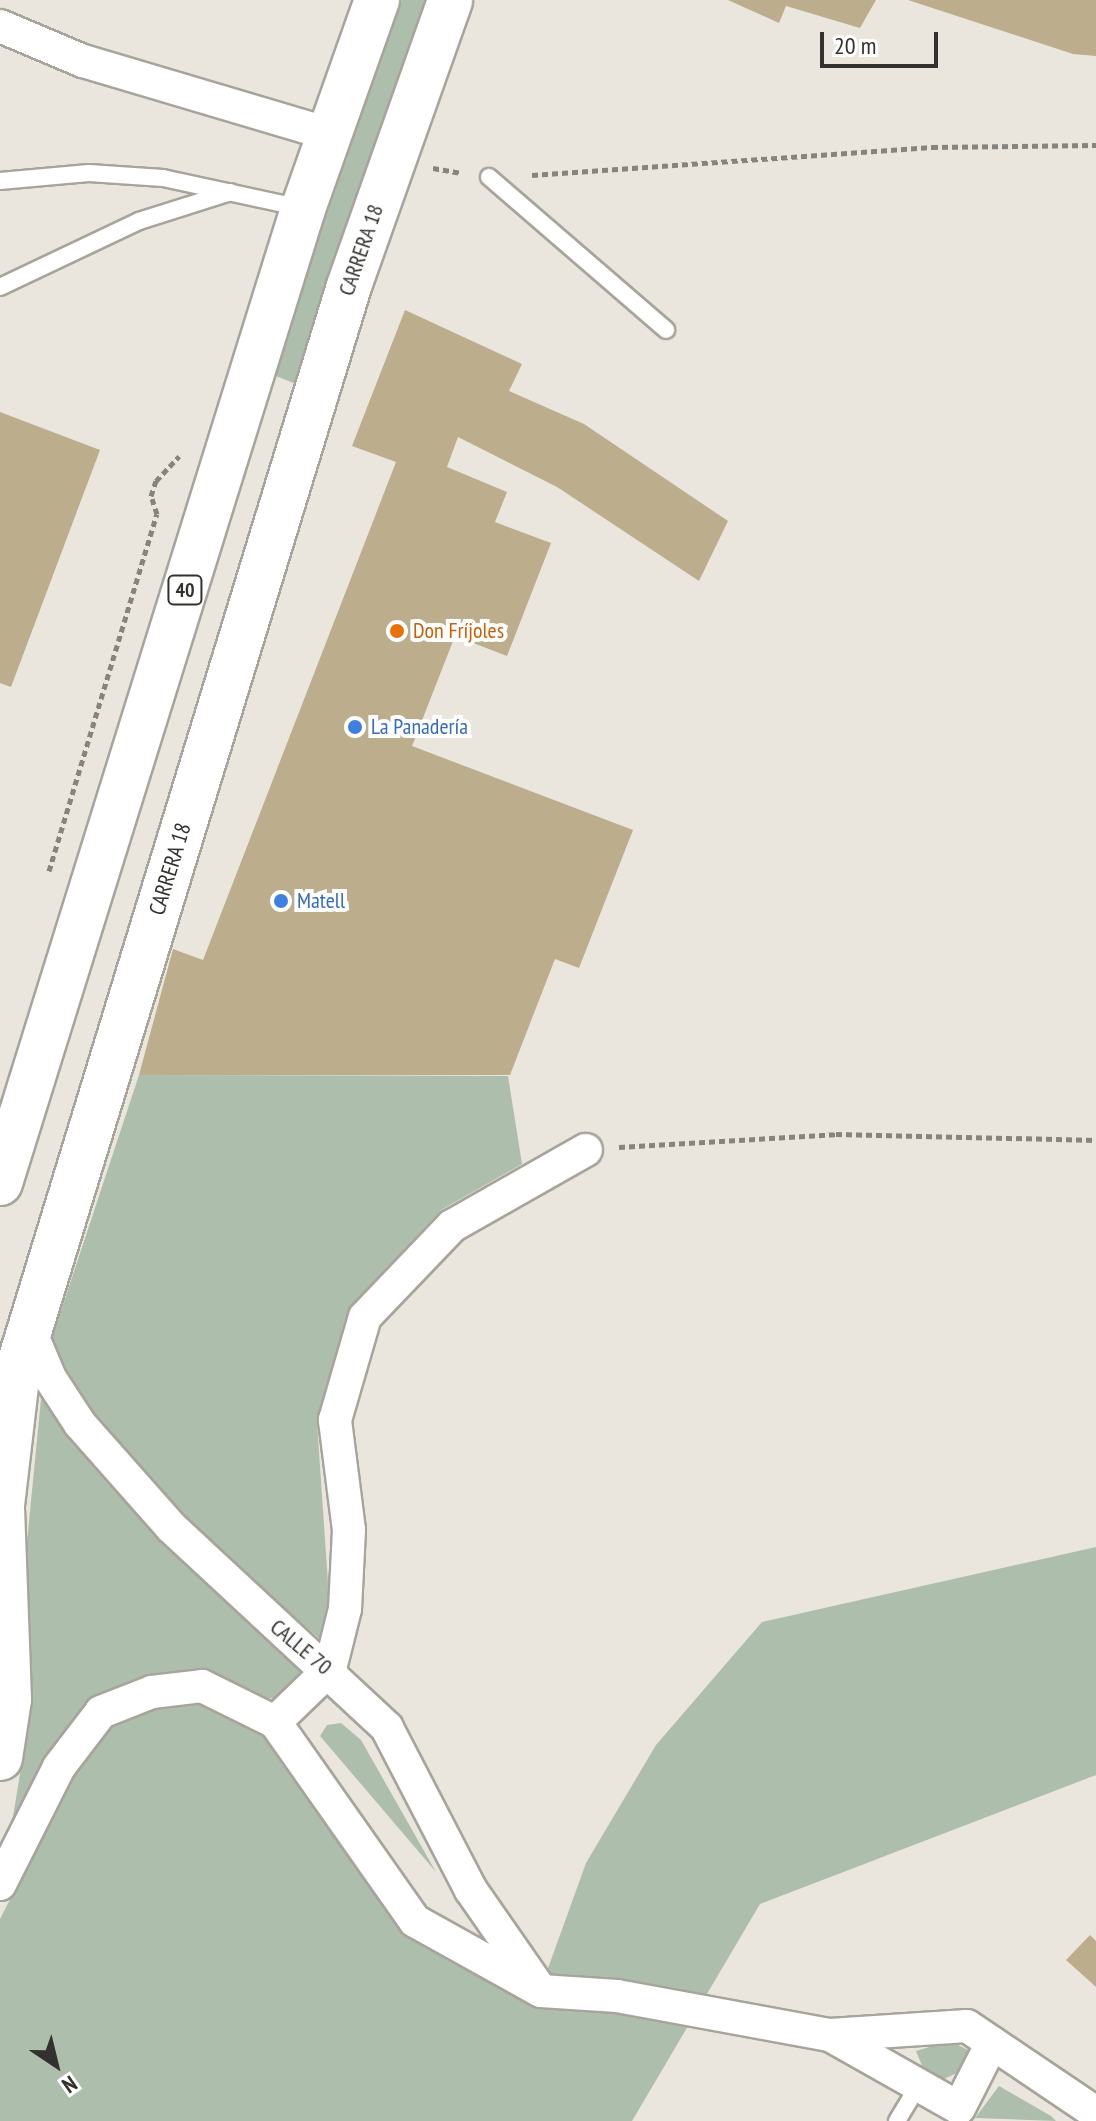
<!DOCTYPE html>
<meta charset="utf-8">
<style>
body{margin:0}
#map{position:relative;width:1096px;height:2121px;overflow:hidden;background:#eae6de;font-family:"PT Sans Narrow",sans-serif}
div>[style]{position:absolute}
.green>*{inset:0;background:#adbeac}
.building>*{inset:0;background:#bcae8d}
.path>*{height:5px;margin-top:-2.5px;transform-origin:0;background:repeating-linear-gradient(90deg,#86847f 0 6px,transparent 0 10px)}
.roads{filter:drop-shadow(2px 0 #a7a49c) drop-shadow(-2px 0 #a7a49c) drop-shadow(0 2px #a7a49c) drop-shadow(0 -2px #a7a49c)}
.service>*{height:16px;margin:-8px;padding:0 8px;transform-origin:8px;border-radius:8px;background:#fff}
.minor>*{height:32px;margin:-16px;padding:0 16px;transform-origin:16px;border-radius:16px;background:#fff}
.primary>*{height:44px;margin:-22px;padding:0 22px;transform-origin:22px;border-radius:22px;background:#fff}
.dots>*{width:22px;height:22px;translate:-50% -50%;box-sizing:border-box;border:4px solid #fff;border-radius:50%}
span{translate:-50% -50%;white-space:nowrap;text-align:center;line-height:1.15;-webkit-text-stroke:8px #fff;paint-order:stroke}
.shield-label span{padding:2px 6px;background:#fff;border:2px solid;border-radius:6px;-webkit-text-stroke-width:0}
.shield-label{font-size:20px;color:#32312e;font-weight:700}
.street-label{font-size:22px;color:#32312e}
.food-label{font-size:22px;color:#c56008}
.left{translate:0 -50%;text-align:left}
.shop-label{font-size:22px;color:#366cbe}
.north{position:absolute;left:16px;top:2025px;width:80px;height:80px;-webkit-text-stroke:6px #fff;paint-order:stroke;rotate:145deg;font-size:22px;font-weight:700;line-height:32px;text-align:center;color:#32312e}
.north::after{content:'';display:block;margin:auto;width:28px;height:36px;background:#32312e;clip-path:polygon(50% 0,100% 100%,50% 72%,0 100%)}
.scale{position:absolute;left:820px;top:32px;width:118px;height:36px;box-sizing:border-box;border:4px solid #32312e;border-top:0;padding-left:10px;font-size:24px;line-height:28px;white-space:nowrap;color:#32312e;-webkit-text-stroke:6px #fff;paint-order:stroke}
</style>
<div id="map">
<div class="green">
<div style="clip-path:polygon(402px 0,426px 0,296px 384px,271px 374px)"></div>
<div style="clip-path:polygon(139px 1075px,508px 1076px,522px 1164px,441px 1210px,353px 1304px,317px 1423px,330px 1612px,320px 1639px,190px 1527px,83px 1399px,51px 1341px)"></div>
<div style="clip-path:polygon(41px 1399px,163px 1540px,303px 1673px,280px 1697px,266px 1699px,209px 1671px,153px 1675px,91px 1702px,12px 1823px,33px 1694px,25px 1562px)"></div>
<div style="clip-path:polygon(1096px 1547px,1096px 1775px,760px 1904px,632px 2121px,0 2121px,0 1919px,75px 1773px,110px 1728px,153px 1710px,200px 1703px,263px 1733px,406px 1935px,534px 2007px,586px 1863px,656px 1745px,762px 1622px)"></div>
<div style="clip-path:polygon(341px 1723px,361px 1740px,436px 1872px,320px 1736px,327px 1725px)"></div>
<div style="clip-path:polygon(950px 2041px,972px 2052px,961px 2071px,944px 2079px,923px 2068px,916px 2051px)"></div>
<div style="clip-path:polygon(999px 2086px,1051px 2116px,1056px 2121px,975px 2118px)"></div>
</div>
<div class="building">
<div style="clip-path:polygon(728px 0,876px 0,860px 28px,786px 6px,779px 23px)"></div>
<div style="clip-path:polygon(908px 0,1096px 0,1096px 56px,1073px 54px)"></div>
<div style="clip-path:polygon(405px 310px,522px 364px,509px 391px,584px 424px,728px 521px,699px 581px,557px 487px,458px 437px,447px 467px,507px 492px,495px 522px,551px 543px,507px 656px,455px 636px,412px 746px,633px 830px,579px 968px,555px 959px,510px 1075px,139px 1075px,173px 949px,203px 960px,396px 462px,352px 446px)"></div>
<div style="clip-path:polygon(0 412px,100px 450px,11px 687px,0 683px)"></div>
<div style="clip-path:polygon(1090px 1935px,1096px 1941px,1096px 1987px,1066px 1960px)"></div>
</div>
<div class="path">
<div style="left:433px;top:168px;width:29px;rotate:10deg"></div>
<div style="left:532px;top:175px;width:401px;rotate:-4deg"></div>
<div style="left:932px;top:147px;width:164px;rotate:-0.7deg"></div>
<div style="left:49px;top:871px;width:373px;rotate:-73.2deg"></div>
<div style="left:157px;top:514px;width:19px;rotate:-108deg"></div>
<div style="left:151px;top:496px;width:16px;rotate:-72deg"></div>
<div style="left:156px;top:481px;width:34px;rotate:-47deg"></div>
<div style="left:619px;top:1147px;width:217px;rotate:-3.4deg"></div>
<div style="left:836px;top:1134px;width:260px;rotate:1.3deg"></div>
</div>
<div class="roads">
<div class="service">
<div style="left:489px;top:177px;width:234px;rotate:40.8deg"></div>
<div style="left:0;top:181px;width:89px;rotate:-5.1deg"></div>
<div style="left:89px;top:173px;width:74px;rotate:3.9deg"></div>
<div style="left:163px;top:178px;width:142px;rotate:12.2deg"></div>
<div style="left:0;top:287px;width:154px;rotate:-25.4deg"></div>
<div style="left:139px;top:221px;width:96px;rotate:-17.5deg"></div>
<div style="left:897px;top:2121px;width:41px;rotate:-59deg"></div>
</div>
<div class="minor">
<div style="left:0;top:26px;width:90px;rotate:22.9deg"></div>
<div style="left:83px;top:61px;width:257px;rotate:16.5deg"></div>
<div style="left:29px;top:1328px;width:54px;rotate:67.2deg"></div>
<div style="left:50px;top:1378px;width:55px;rotate:56.9deg"></div>
<div style="left:80px;top:1424px;width:137px;rotate:48.5deg"></div>
<div style="left:171px;top:1527px;width:295px;rotate:42.9deg"></div>
<div style="left:387px;top:1728px;width:182px;rotate:62.6deg"></div>
<div style="left:471px;top:1890px;width:116px;rotate:55.2deg"></div>
<div style="left:275px;top:1722px;width:76px;rotate:-43.9deg"></div>
<div style="left:330px;top:1669px;width:62px;rotate:-76deg"></div>
<div style="left:345px;top:1609px;width:79px;rotate:-87.1deg"></div>
<div style="left:349px;top:1530px;width:111px;rotate:-97.3deg"></div>
<div style="left:335px;top:1420px;width:107px;rotate:-73.8deg"></div>
<div style="left:365px;top:1317px;width:126px;rotate:-46.3deg"></div>
<div style="left:452px;top:1226px;width:154px;rotate:-29.6deg"></div>
<div style="left:0;top:1884px;width:131px;rotate:-63.2deg"></div>
<div style="left:59px;top:1767px;width:69px;rotate:-52.6deg"></div>
<div style="left:101px;top:1712px;width:55px;rotate:-21.4deg"></div>
<div style="left:152px;top:1692px;width:50px;rotate:-6.8deg"></div>
<div style="left:202px;top:1686px;width:81px;rotate:26.3deg"></div>
<div style="left:275px;top:1722px;width:243px;rotate:54.9deg"></div>
<div style="left:415px;top:1921px;width:144px;rotate:29.1deg"></div>
<div style="left:541px;top:1991px;width:76px;rotate:3.8deg"></div>
<div style="left:617px;top:1996px;width:217px;rotate:10.4deg"></div>
<div style="left:830px;top:2035px;width:137px;rotate:-3.8deg"></div>
<div style="left:967px;top:2026px;width:156px;rotate:34deg"></div>
<div style="left:830px;top:2035px;width:148px;rotate:29.5deg"></div>
<div style="left:959px;top:2108px;width:73px;rotate:-63.1deg"></div>
</div>
<div class="primary">
<div style="left:0;top:1183px;width:1020px;rotate:-72.72deg"></div>
<div style="left:303px;top:209px;width:222px;rotate:-70.5deg"></div>
<div style="left:0;top:1758px;width:60px;rotate:-81.3deg"></div>
<div style="left:9px;top:1699px;width:194px;rotate:-92.1deg"></div>
<div style="left:2px;top:1505px;width:138px;rotate:-83.3deg"></div>
<div style="left:18px;top:1368px;width:1131px;rotate:-72.99deg"></div>
<div style="left:349px;top:286px;width:303px;rotate:-70.5deg"></div>
</div>
</div>
<div class="dots">
<div style="left:397px;top:631px;background:#e8710a"></div>
<div style="left:355px;top:727px;background:#3f7fe0"></div>
<div style="left:281px;top:901px;background:#3f7fe0"></div>
</div>
<div class="shield-label">
<span style="left:185px;top:590px">40</span>
</div>
<div class="street-label">
<span style="left:361px;top:250px;rotate:-71deg">CARRERA 18</span>
<span style="left:170px;top:869px;rotate:-73deg">CARRERA 18</span>
<span style="left:301px;top:1647px;rotate:40deg">CALLE 70</span>
</div>
<div class="food-label">
<span class="left" style="left:413px;top:631px">Don Fríjoles</span>
</div>
<div class="shop-label">
<span class="left" style="left:371px;top:727px">La Panadería</span>
<span class="left" style="left:297px;top:901px">Matell</span>
</div>
<div class="north">N</div>
<div class="scale">20 m</div>
</div>
